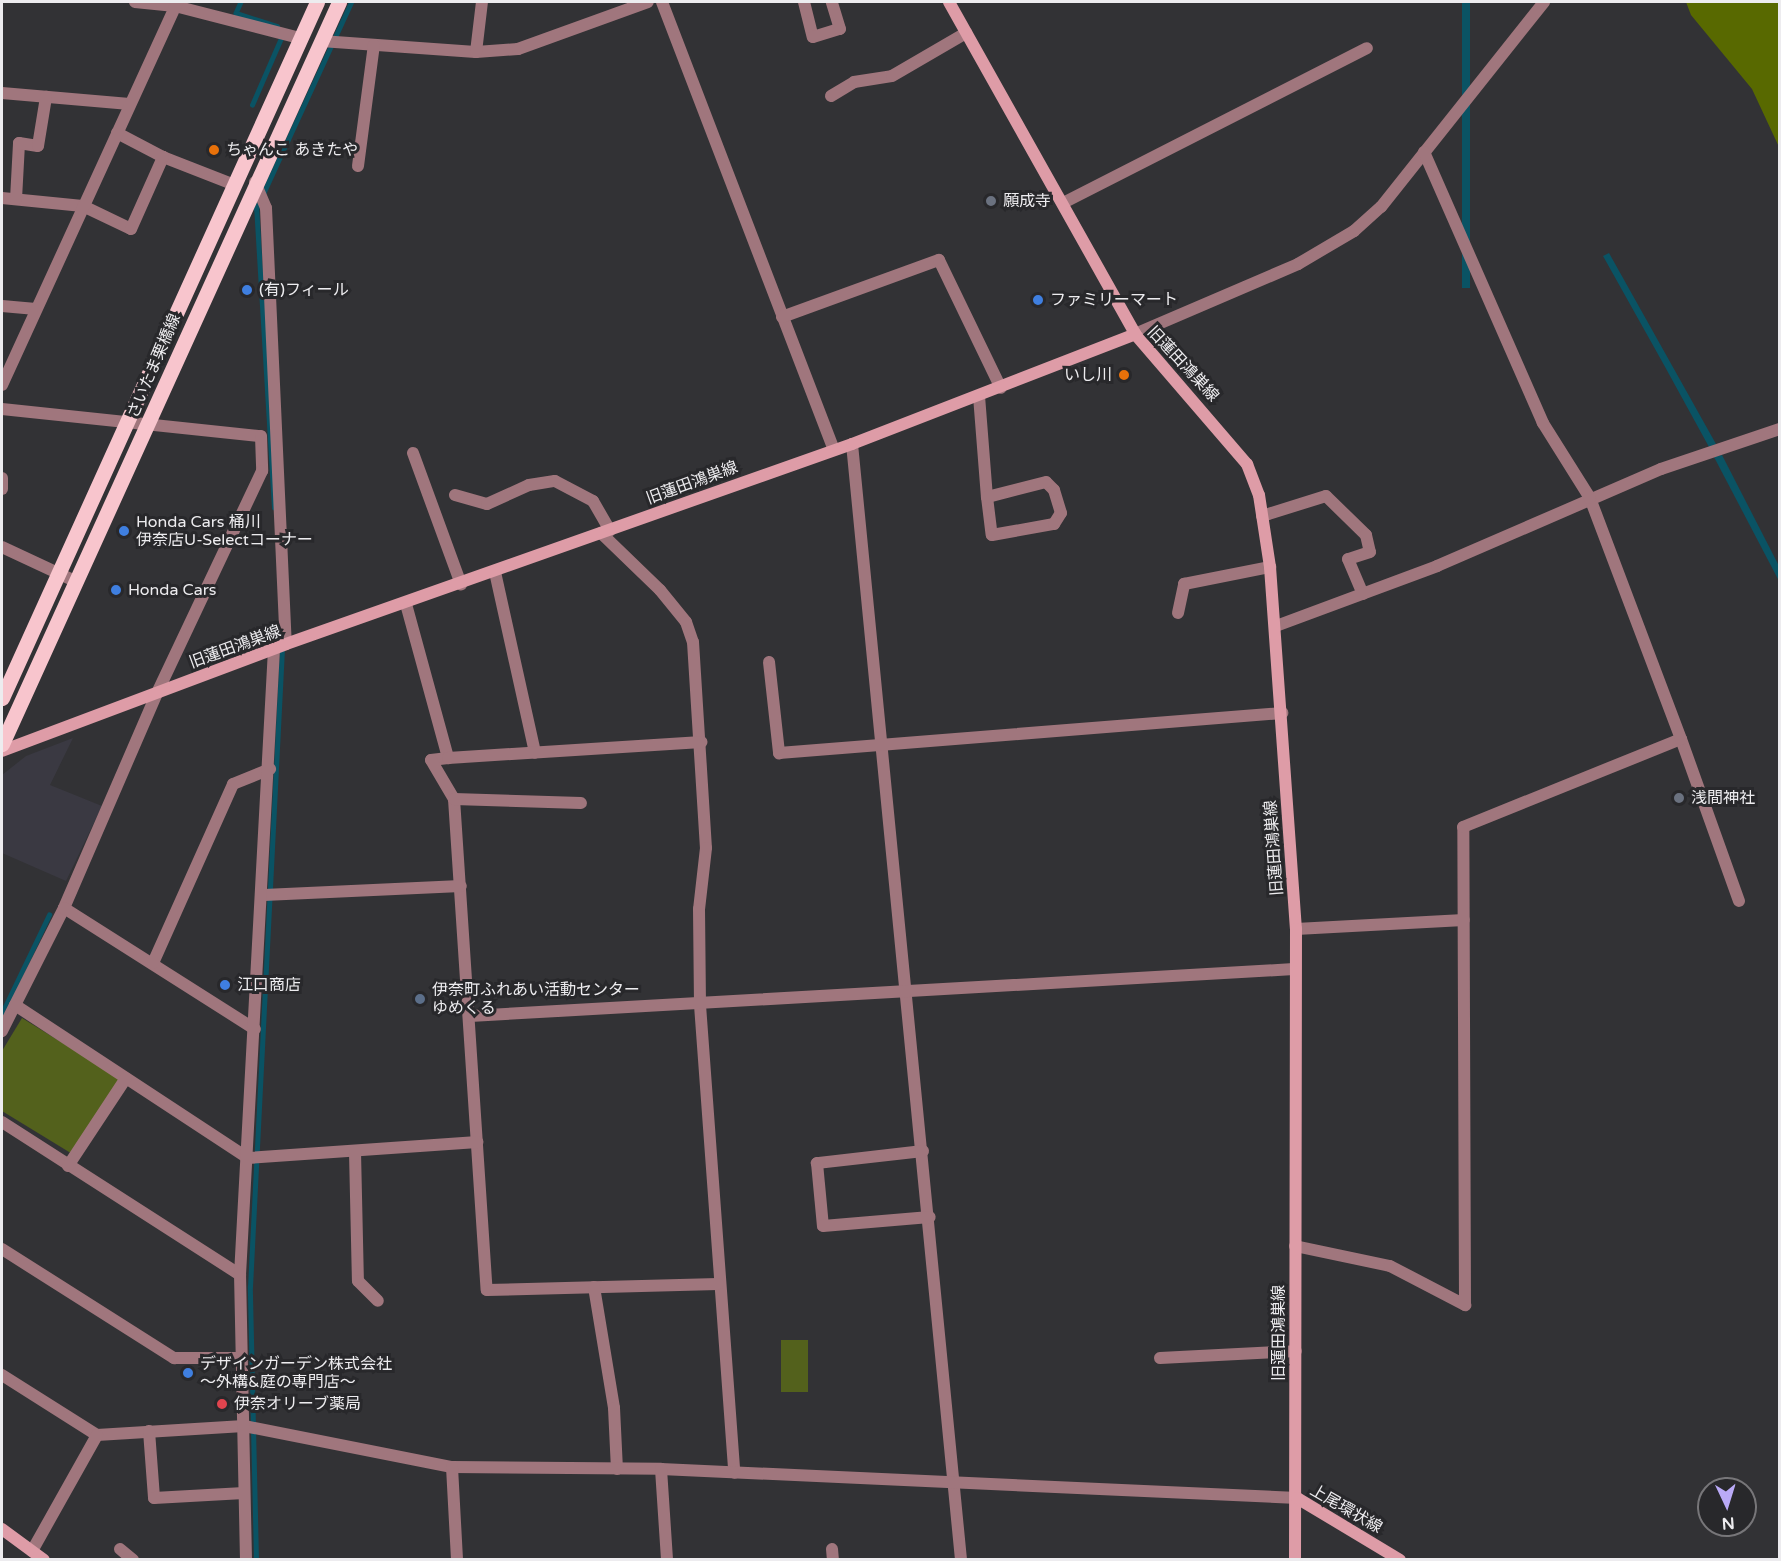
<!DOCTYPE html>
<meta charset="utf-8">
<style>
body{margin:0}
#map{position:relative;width:1781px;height:1561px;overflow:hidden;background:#323235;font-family:"Varela Round","Noto Sans JP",sans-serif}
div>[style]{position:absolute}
.built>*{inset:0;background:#3a3942}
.green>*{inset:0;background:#53611c;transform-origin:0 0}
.forest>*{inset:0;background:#586900}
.water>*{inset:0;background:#0a5364;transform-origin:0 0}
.stream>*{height:4.5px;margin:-2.25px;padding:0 2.25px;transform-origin:2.25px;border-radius:2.25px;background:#0a5364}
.street>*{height:12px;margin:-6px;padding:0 6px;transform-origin:6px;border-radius:6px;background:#a0767d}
.secondary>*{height:12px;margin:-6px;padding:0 6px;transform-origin:6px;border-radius:6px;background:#de9ca7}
.primary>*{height:15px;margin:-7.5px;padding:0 7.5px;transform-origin:7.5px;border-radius:7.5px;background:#f8c5cd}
.dots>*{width:16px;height:16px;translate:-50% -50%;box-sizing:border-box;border:3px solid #28282b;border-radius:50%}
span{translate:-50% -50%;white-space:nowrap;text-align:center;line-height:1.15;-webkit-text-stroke:6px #28282b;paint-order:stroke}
.poi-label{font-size:16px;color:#edecef}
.left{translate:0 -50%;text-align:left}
.right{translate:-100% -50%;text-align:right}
.street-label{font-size:16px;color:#edecef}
.frame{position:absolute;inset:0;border:3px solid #edecef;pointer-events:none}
.north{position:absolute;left:1697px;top:1477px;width:60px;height:60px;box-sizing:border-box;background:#28282b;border:2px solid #777679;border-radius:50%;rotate:176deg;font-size:16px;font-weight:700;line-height:24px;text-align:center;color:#edecef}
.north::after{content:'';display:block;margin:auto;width:21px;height:27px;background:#baaaf7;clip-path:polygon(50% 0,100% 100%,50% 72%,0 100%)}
</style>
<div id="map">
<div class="built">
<div style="clip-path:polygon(73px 738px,50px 785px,102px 806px,66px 881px,2px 853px,2px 775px,26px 756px)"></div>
</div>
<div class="green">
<div style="clip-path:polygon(22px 1018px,121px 1079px,74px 1155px,2px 1111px,2px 1051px)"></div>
<div style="left:781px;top:1340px;width:27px;height:52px"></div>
</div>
<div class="forest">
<div style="clip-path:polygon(1686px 2px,1779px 2px,1779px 147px,1752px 89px,1691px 15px)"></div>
</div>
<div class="water">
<div style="left:1462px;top:2px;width:8px;height:286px"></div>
<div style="clip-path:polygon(1609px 253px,1716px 444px,1709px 447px,1664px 365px,1603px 256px)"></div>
<div style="clip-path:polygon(1722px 455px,1779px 566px,1779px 581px,1714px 457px)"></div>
</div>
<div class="stream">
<div style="left:241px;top:2px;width:12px;rotate:114deg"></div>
<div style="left:236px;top:13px;width:43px;rotate:17.6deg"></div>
<div style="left:252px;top:105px;width:75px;rotate:-66.5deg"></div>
<div style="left:274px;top:508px;width:300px;rotate:-93.4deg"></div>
<div style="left:256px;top:209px;width:228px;rotate:-65.3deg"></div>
<div style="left:2px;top:1013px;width:109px;rotate:-64.4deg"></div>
<div style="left:256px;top:1560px;width:273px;rotate:-91.3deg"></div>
<div style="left:250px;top:1287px;width:640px;rotate:-87.13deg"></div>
</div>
<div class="street">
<div style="left:135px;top:2px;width:40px;rotate:5.7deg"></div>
<div style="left:175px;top:6px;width:129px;rotate:14.4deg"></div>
<div style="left:662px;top:2px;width:478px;rotate:69deg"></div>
<div style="left:804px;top:2px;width:36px;rotate:76deg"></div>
<div style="left:813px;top:37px;width:28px;rotate:-17deg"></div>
<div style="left:840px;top:29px;width:28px;rotate:-107deg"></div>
<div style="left:321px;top:41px;width:155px;rotate:4.1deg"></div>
<div style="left:476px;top:52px;width:42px;rotate:-4.1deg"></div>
<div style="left:518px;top:49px;width:138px;rotate:-19.9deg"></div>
<div style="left:476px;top:52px;width:50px;rotate:-83.2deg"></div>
<div style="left:2px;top:93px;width:128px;rotate:4.9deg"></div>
<div style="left:831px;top:96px;width:27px;rotate:-31deg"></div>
<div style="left:854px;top:82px;width:38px;rotate:-9deg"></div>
<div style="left:892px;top:76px;width:86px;rotate:-30.2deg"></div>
<div style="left:163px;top:157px;width:77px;rotate:21.3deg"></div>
<div style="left:358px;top:166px;width:122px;rotate:-82.5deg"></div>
<div style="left:255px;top:182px;width:28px;rotate:67deg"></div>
<div style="left:266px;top:208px;width:436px;rotate:87.4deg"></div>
<div style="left:2px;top:198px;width:81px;rotate:5.6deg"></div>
<div style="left:83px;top:206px;width:53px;rotate:25.6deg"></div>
<div style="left:131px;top:229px;width:79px;rotate:-66deg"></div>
<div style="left:163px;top:157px;width:52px;rotate:-152.4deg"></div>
<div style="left:16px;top:199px;width:56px;rotate:-86.9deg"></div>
<div style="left:19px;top:143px;width:19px;rotate:9deg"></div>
<div style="left:38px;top:146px;width:50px;rotate:-80.7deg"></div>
<div style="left:1063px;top:203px;width:341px;rotate:-27deg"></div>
<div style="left:2px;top:306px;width:34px;rotate:5deg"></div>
<div style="left:782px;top:317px;width:167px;rotate:-20deg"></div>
<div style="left:939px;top:260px;width:142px;rotate:64.2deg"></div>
<div style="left:1135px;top:334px;width:177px;rotate:-23.2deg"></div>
<div style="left:1298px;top:264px;width:65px;rotate:-30.5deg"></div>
<div style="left:1354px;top:231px;width:36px;rotate:-42deg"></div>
<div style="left:1381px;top:207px;width:262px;rotate:-51.5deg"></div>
<div style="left:2px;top:385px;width:421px;rotate:-65.4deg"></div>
<div style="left:979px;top:396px;width:101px;rotate:85.5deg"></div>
<div style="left:987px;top:497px;width:38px;rotate:83deg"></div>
<div style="left:992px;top:535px;width:63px;rotate:-10.1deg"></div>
<div style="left:1054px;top:524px;width:13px;rotate:-58deg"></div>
<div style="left:1061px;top:513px;width:24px;rotate:-107deg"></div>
<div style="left:1054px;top:490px;width:11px;rotate:-135deg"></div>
<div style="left:1046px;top:482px;width:61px;rotate:165.7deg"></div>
<div style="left:2px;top:409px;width:260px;rotate:6deg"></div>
<div style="left:261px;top:436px;width:35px;rotate:88deg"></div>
<div style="left:262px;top:471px;width:246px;rotate:115.3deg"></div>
<div style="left:157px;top:693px;width:234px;rotate:113.4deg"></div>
<div style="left:64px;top:908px;width:138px;rotate:116.8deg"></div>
<div style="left:852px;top:444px;width:1121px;rotate:84.42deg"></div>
<div style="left:413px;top:453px;width:140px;rotate:69.9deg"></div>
<div style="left:2px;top:478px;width:11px;rotate:90deg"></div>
<div style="left:455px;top:495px;width:33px;rotate:16deg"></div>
<div style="left:487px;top:504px;width:46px;rotate:-24.3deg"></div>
<div style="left:529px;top:485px;width:26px;rotate:-9deg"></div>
<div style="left:555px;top:481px;width:43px;rotate:27.8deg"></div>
<div style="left:593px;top:501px;width:34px;rotate:60deg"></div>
<div style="left:1262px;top:516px;width:67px;rotate:-17.4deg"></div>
<div style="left:1326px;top:496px;width:56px;rotate:44.3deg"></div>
<div style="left:1366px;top:535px;width:17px;rotate:77deg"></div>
<div style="left:1370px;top:552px;width:23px;rotate:162deg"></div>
<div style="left:1348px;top:559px;width:38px;rotate:67deg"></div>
<div style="left:601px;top:533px;width:82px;rotate:44deg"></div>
<div style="left:660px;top:590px;width:41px;rotate:50.9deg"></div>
<div style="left:686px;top:622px;width:21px;rotate:71deg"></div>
<div style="left:693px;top:642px;width:206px;rotate:86.4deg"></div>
<div style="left:706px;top:848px;width:61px;rotate:96.5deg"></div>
<div style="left:699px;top:909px;width:96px;rotate:89.4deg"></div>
<div style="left:700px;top:1005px;width:469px;rotate:85.8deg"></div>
<div style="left:2px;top:547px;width:81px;rotate:25deg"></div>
<div style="left:495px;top:572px;width:185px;rotate:77.5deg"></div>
<div style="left:406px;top:604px;width:160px;rotate:74.7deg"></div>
<div style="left:448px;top:758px;width:17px;rotate:173deg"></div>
<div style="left:431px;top:760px;width:45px;rotate:59.5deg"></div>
<div style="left:454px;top:799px;width:492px;rotate:86.2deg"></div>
<div style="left:487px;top:1290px;width:231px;rotate:-1.5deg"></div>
<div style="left:1178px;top:613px;width:30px;rotate:-78deg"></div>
<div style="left:1184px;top:584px;width:88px;rotate:-11.2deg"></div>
<div style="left:1276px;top:626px;width:172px;rotate:-20.4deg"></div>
<div style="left:1437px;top:566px;width:244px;rotate:-23.4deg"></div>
<div style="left:1661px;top:469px;width:126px;rotate:-18.6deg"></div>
<div style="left:769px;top:662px;width:92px;rotate:83.7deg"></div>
<div style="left:779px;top:753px;width:505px;rotate:-4.55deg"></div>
<div style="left:1681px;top:739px;width:172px;rotate:70.3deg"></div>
<div style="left:448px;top:758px;width:254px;rotate:-3.6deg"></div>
<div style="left:454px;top:799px;width:127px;rotate:1.8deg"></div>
<div style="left:264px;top:895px;width:197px;rotate:-2.6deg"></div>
<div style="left:64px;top:908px;width:226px;rotate:32.4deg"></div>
<div style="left:1296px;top:929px;width:168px;rotate:-3.1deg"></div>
<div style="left:153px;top:963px;width:196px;rotate:-65.9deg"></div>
<div style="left:233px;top:784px;width:40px;rotate:-22deg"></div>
<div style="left:15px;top:1005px;width:279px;rotate:33.3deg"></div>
<div style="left:248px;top:1158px;width:230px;rotate:-4deg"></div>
<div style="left:470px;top:1016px;width:825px;rotate:-3.26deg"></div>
<div style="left:2px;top:1122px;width:283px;rotate:32.7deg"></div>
<div style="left:923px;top:1151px;width:107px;rotate:173.5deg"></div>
<div style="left:817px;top:1163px;width:63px;rotate:84.6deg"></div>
<div style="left:823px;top:1226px;width:107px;rotate:-4.8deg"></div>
<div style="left:355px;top:1152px;width:129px;rotate:88.7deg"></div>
<div style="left:358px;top:1281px;width:28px;rotate:45deg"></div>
<div style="left:68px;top:1166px;width:105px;rotate:-56.6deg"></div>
<div style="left:1295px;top:1246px;width:97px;rotate:11.9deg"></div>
<div style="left:1390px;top:1266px;width:85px;rotate:27.5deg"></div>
<div style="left:1465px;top:1305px;width:478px;rotate:-90.2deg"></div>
<div style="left:1463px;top:827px;width:235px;rotate:-22deg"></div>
<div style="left:1681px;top:739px;width:258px;rotate:-110.7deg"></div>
<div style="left:1590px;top:498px;width:89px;rotate:-122.1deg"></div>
<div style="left:1543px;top:423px;width:296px;rotate:-113.7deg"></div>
<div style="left:2px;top:1249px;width:204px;rotate:32.4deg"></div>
<div style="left:174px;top:1358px;width:68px"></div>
<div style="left:594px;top:1287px;width:123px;rotate:80.6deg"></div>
<div style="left:614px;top:1408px;width:61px;rotate:87.2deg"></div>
<div style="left:1160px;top:1358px;width:136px;rotate:-2.9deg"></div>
<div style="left:2px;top:1375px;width:112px;rotate:32.3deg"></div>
<div style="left:97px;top:1435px;width:147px;rotate:-3.5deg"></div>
<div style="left:244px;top:1426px;width:212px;rotate:11.2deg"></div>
<div style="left:452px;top:1467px;width:209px;rotate:0.5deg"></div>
<div style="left:661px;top:1469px;width:637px;rotate:2.61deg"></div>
<div style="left:149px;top:1431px;width:67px;rotate:85.7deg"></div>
<div style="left:154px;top:1498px;width:90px;rotate:-3.2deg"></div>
<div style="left:452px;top:1467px;width:93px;rotate:86.9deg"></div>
<div style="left:661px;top:1469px;width:91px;rotate:86.2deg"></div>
<div style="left:120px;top:1549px;width:17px;rotate:40deg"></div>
<div style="left:832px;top:1549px;width:11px;rotate:85deg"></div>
<div style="left:32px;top:1551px;width:133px;rotate:-60.7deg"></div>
<div style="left:246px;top:1560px;width:285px;rotate:-91.2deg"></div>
<div style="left:240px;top:1275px;width:627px;rotate:-86.89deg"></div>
</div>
<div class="secondary">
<div style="left:949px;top:2px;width:381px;rotate:60.7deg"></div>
<div style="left:2px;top:751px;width:303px;rotate:-20.6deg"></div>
<div style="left:286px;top:644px;width:600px;rotate:-19.46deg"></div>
<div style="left:852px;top:444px;width:304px;rotate:-21.2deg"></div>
<div style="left:1135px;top:334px;width:172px;rotate:49.3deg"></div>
<div style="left:1247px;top:464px;width:33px;rotate:69deg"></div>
<div style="left:1259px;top:495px;width:73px;rotate:81.3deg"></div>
<div style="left:1270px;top:567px;width:363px;rotate:85.9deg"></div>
<div style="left:1296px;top:929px;width:631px;rotate:90.09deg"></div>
<div style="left:1297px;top:1498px;width:120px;rotate:31deg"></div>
<div style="left:2px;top:1529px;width:52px;rotate:36.4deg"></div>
</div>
<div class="primary">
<div style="left:2px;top:698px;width:764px;rotate:-65.65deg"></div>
<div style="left:2px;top:744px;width:815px;rotate:-65.57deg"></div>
</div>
<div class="dots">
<div style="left:214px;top:150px;background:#e8710a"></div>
<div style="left:991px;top:201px;background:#6b7280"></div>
<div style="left:247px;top:290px;background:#3f7fe0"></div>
<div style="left:1038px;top:300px;background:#3f7fe0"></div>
<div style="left:1124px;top:375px;background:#e8710a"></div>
<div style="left:124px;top:531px;background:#3f7fe0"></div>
<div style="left:116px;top:590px;background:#3f7fe0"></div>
<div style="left:1679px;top:798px;background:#6b7280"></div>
<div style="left:225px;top:985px;background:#3f7fe0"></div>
<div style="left:420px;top:999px;background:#5c6f8a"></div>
<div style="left:188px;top:1373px;background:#3f7fe0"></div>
<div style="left:222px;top:1404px;background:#e0444e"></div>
</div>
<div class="poi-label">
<span class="left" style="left:226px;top:150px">ちゃんこ あきたや</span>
<span class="left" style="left:1003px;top:201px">願成寺</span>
<span class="left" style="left:259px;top:290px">(有)フィール</span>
<span class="left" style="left:1050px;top:300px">ファミリーマート</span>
<span class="right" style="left:1112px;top:375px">いし川</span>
<span class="left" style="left:136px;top:531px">Honda Cars 桶川<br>伊奈店U-Selectコーナー</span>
<span class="left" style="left:128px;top:590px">Honda Cars</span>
<span class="left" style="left:1691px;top:798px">浅間神社</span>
<span class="left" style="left:237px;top:985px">江口商店</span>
<span class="left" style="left:432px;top:999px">伊奈町ふれあい活動センター<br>ゆめくる</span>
<span class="left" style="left:200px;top:1373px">デザインガーデン株式会社<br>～外構&amp;庭の専門店～</span>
<span class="left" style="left:234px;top:1404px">伊奈オリーブ薬局</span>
</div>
<div class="street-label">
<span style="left:1183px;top:364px;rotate:47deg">旧蓮田鴻巣線</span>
<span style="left:154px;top:366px;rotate:-67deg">さいたま栗橋線</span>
<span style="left:692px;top:483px;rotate:-20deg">旧蓮田鴻巣線</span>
<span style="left:235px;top:647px;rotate:-20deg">旧蓮田鴻巣線</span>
<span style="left:1274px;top:848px;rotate:-94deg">旧蓮田鴻巣線</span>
<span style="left:1279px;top:1333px;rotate:-90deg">旧蓮田鴻巣線</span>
<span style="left:1346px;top:1509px;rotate:30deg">上尾環状線</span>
</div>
<div class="frame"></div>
<div class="north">N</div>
</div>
